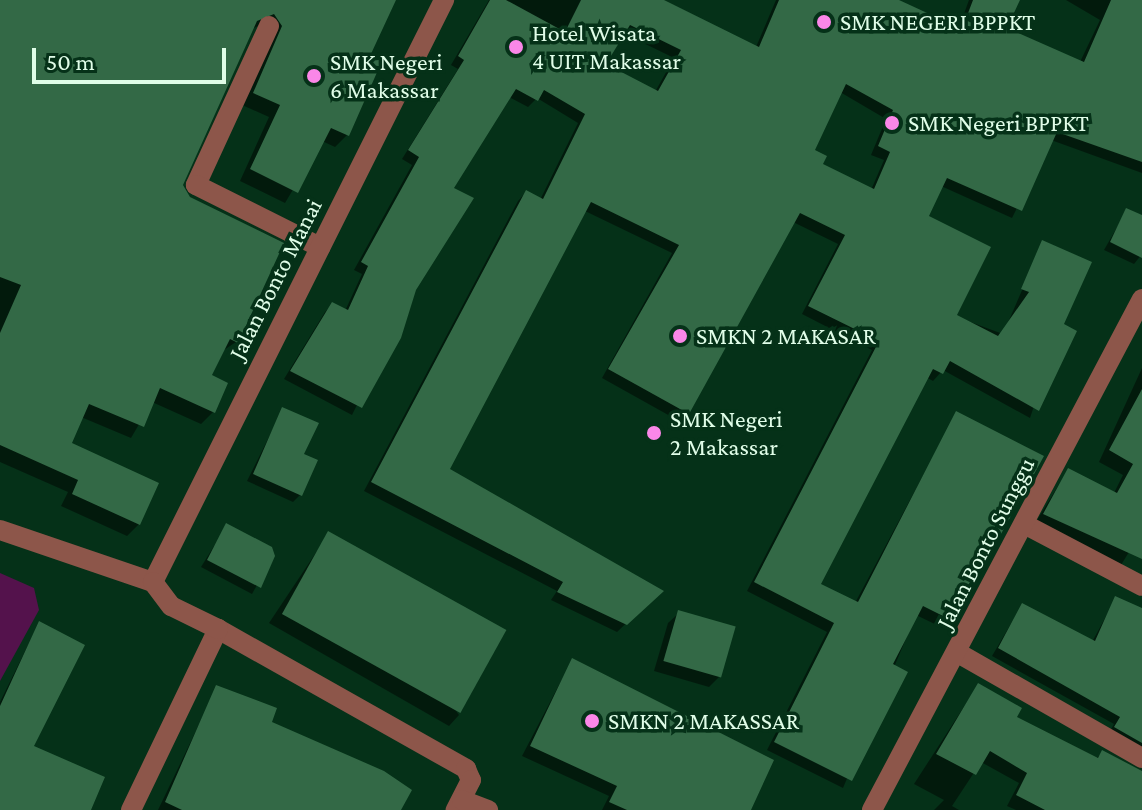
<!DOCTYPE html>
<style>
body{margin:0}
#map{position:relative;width:1142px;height:810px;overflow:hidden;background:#053118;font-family:"Crimson Pro",serif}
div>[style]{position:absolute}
.green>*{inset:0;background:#54124c}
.shadow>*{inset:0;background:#0007}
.building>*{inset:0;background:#336946;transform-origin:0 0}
.street>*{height:20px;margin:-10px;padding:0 10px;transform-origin:10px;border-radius:10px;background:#8d564a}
.dots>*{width:22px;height:22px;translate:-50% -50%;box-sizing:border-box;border:4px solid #053118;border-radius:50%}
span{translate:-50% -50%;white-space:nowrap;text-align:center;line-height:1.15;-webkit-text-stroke:7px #053118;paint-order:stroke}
.poi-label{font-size:24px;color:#e0fde8}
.left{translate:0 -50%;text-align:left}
.street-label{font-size:24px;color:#e0fde8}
.scale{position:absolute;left:32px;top:48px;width:194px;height:36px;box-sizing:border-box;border:4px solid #e0fde8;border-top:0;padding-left:10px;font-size:24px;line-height:28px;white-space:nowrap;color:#e0fde8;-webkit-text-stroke:6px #053118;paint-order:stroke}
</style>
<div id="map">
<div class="green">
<div style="clip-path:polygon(0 573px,34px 588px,39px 610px,0 681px)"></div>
</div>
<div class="shadow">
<div style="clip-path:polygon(0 0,394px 0,368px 57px,347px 135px,335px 147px,322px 141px,285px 203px,240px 181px,269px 117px,242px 105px,261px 25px,251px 29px,181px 185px,236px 342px,221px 352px,209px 376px,213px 412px,201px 424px,152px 402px,131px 438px,81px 417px,69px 444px,139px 524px,127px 536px,61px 506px,68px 492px,0 462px)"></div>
<div style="clip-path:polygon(evenodd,489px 0,660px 0,756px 47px,776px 0,894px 0,958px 30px,969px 0,1018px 0,1004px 29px,1080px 62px,1100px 20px,1066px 0,1142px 0,1142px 173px,1051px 140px,1012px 218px,941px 186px,927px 217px,954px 316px,1003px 334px,1043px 242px,1061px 325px,1030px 418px,943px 370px,933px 381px,926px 377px,819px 585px,855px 603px,956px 414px,951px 620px,943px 628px,916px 615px,843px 788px,767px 750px,827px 632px,747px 591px,872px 350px,802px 314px,838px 244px,793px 222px,679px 421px,602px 378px,672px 253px,585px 211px,447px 470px,660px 591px,617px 632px,551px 600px,557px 591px,364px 491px,518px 201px,526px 192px,540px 200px,578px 123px,537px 98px,528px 107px,509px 97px,452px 189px,414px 290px,352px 415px,284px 379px,325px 312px,333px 304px,345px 311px,362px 274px,354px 270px,412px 165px,402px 159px,458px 69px,451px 65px,489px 0,623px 33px,674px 58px,655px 92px,604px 64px,623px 33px,489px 0,840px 92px,886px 119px,871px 155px,884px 160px,871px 190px,821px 165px,812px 151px,840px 92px)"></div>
<div style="clip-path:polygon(1127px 210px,1142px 218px,1142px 254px,1134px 264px,1104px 250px)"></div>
<div style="clip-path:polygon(1142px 368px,1142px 531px,1121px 565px,1034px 525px,1068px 470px,1114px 493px,1123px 475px,1099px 462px)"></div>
<div style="clip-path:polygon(283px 409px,301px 455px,300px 495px,293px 502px,247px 481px)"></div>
<div style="clip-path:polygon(227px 525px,273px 556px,252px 594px,201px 567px)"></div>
<div style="clip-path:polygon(329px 533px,459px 715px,449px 726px,269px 623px)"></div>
<div style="clip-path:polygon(1116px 598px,1142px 611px,1142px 757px,1108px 735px,1114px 724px,992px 656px,1022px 605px,1092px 642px)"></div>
<div style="clip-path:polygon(679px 613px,720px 676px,709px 687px,654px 671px,668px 623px)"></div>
<div style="clip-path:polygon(39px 623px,31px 747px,90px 810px,0 810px,0 702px)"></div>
<div style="clip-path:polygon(572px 660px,748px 810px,602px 810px,609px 796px,522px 756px)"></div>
<div style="clip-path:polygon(978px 685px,1014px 718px,1096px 759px,1102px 753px,1142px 785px,1142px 810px,1016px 810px,1007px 806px,1019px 783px,981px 762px,952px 806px,959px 810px,934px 810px,944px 800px,914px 784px)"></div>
<div style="clip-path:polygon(217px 687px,269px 723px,400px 810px,158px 810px)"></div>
</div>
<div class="building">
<div style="clip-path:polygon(0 0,396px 0,370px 56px,382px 61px,349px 136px,331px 128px,298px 193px,250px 169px,280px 105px,253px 93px,282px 26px,274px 14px,257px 21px,183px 185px,190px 197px,284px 243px,238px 343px,230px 339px,212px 375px,228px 383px,215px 413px,160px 388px,144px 427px,89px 404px,72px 443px,159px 483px,140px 525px,72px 494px,78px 480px,0 445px,0 333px,21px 285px,0 277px)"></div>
<div style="clip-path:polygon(evenodd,490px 0,506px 0,565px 32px,581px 0,664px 0,759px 47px,779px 0,899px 0,962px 29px,973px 0,1020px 0,1007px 28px,1084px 62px,1111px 0,1142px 0,1142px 162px,1057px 132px,1022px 211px,947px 178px,929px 216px,991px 247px,957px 315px,998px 336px,1029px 292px,1021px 289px,1042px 240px,1092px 262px,1064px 324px,1077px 331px,1039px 411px,950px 361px,943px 374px,933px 369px,821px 584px,858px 602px,956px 411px,1044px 456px,953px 621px,923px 606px,893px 664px,908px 672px,852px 781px,774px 742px,834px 623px,754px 582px,879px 341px,808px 306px,845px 235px,800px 213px,689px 414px,608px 369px,679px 245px,591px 202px,450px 469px,664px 591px,627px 625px,557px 592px,563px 582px,371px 482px,526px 190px,543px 199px,585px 114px,544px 90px,538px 101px,516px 89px,454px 188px,474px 198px,416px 290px,401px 338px,362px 408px,290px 371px,332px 302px,348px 310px,368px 266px,361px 262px,419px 157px,408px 150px,464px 60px,458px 56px,490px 0,630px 25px,681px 50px,658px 91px,606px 64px,630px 25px,490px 0,846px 84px,893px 110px,878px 146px,890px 152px,874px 189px,823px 164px,827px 156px,815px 150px,846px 84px)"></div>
<div style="clip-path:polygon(1126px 208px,1142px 215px,1142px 258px,1110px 242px)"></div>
<div style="clip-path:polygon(1142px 389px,1142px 559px,1043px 514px,1068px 468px,1117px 493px,1133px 464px,1109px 450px)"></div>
<div style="clip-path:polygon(282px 407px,319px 423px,304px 454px,318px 460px,302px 496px,253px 474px)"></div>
<div style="clip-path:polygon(226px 523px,272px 547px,275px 556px,261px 588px,207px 560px)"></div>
<div style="left:328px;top:531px;width:204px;height:95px;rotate:29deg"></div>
<div style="clip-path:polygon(1115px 596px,1142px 608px,1142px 743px,1114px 727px,1120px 717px,998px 648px,1022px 603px,1095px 641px)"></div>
<div style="left:678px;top:610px;width:60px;height:53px;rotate:16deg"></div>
<div style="clip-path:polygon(39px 621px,85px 645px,34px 746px,105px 777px,91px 810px,0 810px,0 706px)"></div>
<div style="clip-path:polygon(572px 658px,774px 760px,751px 810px,627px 810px,609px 802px,617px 786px,530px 746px)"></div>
<div style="clip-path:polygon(978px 683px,1022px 708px,1017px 717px,1098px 758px,1102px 750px,1142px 771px,1142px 810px,1045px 810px,1016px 795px,1027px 773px,990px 751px,976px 775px,936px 754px)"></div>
<div style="clip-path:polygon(216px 685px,277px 708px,272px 722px,384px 771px,412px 790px,401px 810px,182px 810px,165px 802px)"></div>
</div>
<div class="street">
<div style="left:269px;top:26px;width:175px;rotate:114.7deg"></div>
<div style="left:196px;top:185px;width:139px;rotate:26.6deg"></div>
<div style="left:1024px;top:524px;width:133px;rotate:27.7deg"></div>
<div style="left:0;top:530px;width:162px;rotate:18.8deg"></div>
<div style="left:153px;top:582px;width:651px;rotate:-63.43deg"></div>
<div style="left:218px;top:629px;width:285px;rotate:29.4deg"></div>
<div style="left:466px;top:769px;width:12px;rotate:66deg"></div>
<div style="left:471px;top:780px;width:34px;rotate:117deg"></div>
<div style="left:958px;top:653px;width:212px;rotate:29.7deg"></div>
<div style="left:462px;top:800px;width:28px;rotate:21deg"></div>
<div style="left:131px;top:810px;width:201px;rotate:-64.3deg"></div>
<div style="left:218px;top:629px;width:52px;rotate:-153.9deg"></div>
<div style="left:171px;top:606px;width:30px;rotate:-127deg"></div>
<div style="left:872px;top:810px;width:578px;rotate:-62.15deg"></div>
</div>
<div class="dots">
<div style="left:824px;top:22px;background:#fa87e8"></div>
<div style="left:516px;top:47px;background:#fa87e8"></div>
<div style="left:314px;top:76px;background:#fa87e8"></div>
<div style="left:892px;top:123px;background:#fa87e8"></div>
<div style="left:680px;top:336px;background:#fa87e8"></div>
<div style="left:654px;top:433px;background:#fa87e8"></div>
<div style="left:592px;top:721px;background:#fa87e8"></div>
</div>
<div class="poi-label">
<span class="left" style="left:840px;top:22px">SMK NEGERI BPPKT</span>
<span class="left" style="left:532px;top:47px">Hotel Wisata<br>4 UIT Makassar</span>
<span class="left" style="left:330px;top:76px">SMK Negeri<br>6 Makassar</span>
<span class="left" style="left:908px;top:123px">SMK Negeri BPPKT</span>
<span class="left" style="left:696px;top:336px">SMKN 2 MAKASAR</span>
<span class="left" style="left:670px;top:433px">SMK Negeri<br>2 Makassar</span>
<span class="left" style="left:608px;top:721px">SMKN 2 MAKASSAR</span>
</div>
<div class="street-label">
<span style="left:275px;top:279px;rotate:-63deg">Jalan Bonto Manai</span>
<span style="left:985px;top:543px;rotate:-63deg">Jalan Bonto Sunggu</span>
</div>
<div class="scale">50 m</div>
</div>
